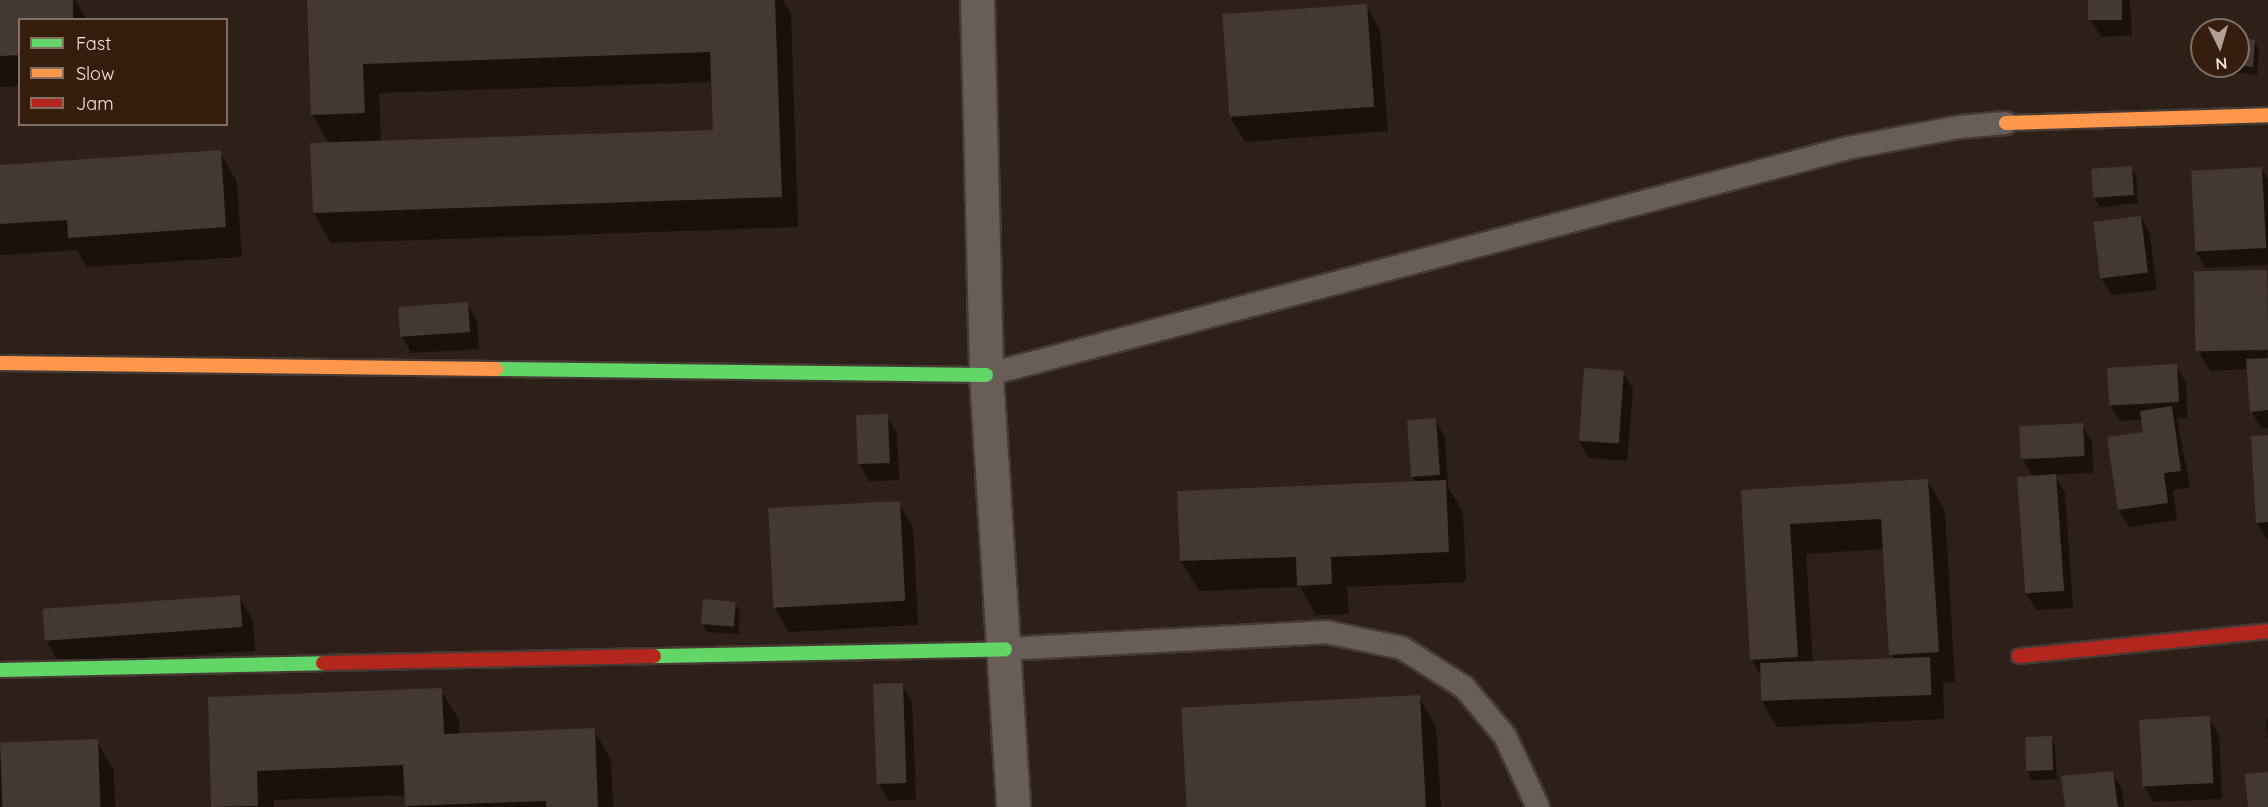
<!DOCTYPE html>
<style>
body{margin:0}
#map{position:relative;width:2268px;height:807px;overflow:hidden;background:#2d2018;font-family:Quicksand,sans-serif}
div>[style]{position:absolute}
.shadow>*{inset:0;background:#0007}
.building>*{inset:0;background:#433832;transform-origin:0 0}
.roads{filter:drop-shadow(2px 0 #463a35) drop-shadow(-2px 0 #463a35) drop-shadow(0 2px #463a35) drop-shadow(0 -2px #463a35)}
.lane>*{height:22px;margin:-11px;padding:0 11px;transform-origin:11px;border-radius:11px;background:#685e58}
.street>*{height:33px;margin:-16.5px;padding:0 16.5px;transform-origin:16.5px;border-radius:16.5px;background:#685e58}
.fast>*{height:14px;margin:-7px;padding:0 7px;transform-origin:7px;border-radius:7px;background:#63d668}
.slow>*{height:14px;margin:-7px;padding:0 7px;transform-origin:7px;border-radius:7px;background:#ff974d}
.jam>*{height:14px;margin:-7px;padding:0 7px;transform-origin:7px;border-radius:7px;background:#b3261e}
span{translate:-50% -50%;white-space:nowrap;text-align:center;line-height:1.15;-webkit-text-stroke:4.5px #361e0f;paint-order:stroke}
.legend{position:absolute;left:18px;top:18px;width:210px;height:108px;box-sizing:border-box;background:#361e0f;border:2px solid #836e61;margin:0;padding:8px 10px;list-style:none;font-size:18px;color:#f6e5db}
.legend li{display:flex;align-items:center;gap:12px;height:30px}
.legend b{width:30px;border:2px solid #836e61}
.north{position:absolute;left:2190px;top:18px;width:60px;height:60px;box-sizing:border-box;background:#361e0f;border:2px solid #836e61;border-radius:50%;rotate:175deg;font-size:16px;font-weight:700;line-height:24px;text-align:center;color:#f6e5db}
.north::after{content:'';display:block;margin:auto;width:21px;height:27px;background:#b0a097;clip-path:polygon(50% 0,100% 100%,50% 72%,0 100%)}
</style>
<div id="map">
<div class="shadow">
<div style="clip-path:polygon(0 0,75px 0,87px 20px,20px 20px,20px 86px,0 87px)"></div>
<div style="clip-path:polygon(evenodd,309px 0,783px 0,791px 14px,798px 227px,331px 243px,314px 213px,312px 145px,329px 144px,312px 114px,309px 0,713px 82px,714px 131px,381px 142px,379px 93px,713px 82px)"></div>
<div style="clip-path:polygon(2090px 0,2130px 0,2132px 35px,2101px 37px,2091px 20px)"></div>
<div style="clip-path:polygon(1366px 5px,1380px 30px,1388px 131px,1245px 142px,1231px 118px)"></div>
<div style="clip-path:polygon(2238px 40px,2254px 41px,2259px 50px,2257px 75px,2223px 71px,2220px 66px,2238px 66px)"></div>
<div style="clip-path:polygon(220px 152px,237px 182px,242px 257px,87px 267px,77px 250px,0 255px,0 167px)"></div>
<div style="clip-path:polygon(2131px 167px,2136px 175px,2138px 203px,2100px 207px,2095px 199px)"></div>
<div style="clip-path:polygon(2261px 168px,2268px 180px,2268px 265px,2205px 268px,2196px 251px)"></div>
<div style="clip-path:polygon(2141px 217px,2150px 234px,2157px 290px,2111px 295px,2101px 278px)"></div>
<div style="clip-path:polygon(2266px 272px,2268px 428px,2261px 428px,2251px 411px,2248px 369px,2210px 371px,2200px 354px)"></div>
<div style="clip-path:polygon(467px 303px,477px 321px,479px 349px,411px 353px,402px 336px,400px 308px)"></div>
<div style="clip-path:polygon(2176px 365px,2186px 383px,2187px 418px,2177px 419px,2190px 487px,2173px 490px,2177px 520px,2129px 527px,2119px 510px,2145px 433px,2143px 420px,2120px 421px,2110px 404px)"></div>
<div style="clip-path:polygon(1623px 372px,1633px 389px,1627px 461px,1589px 458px,1579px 441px)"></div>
<div style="clip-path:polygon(887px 416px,897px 433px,899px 480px,869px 481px,859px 464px)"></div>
<div style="clip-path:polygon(1435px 420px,1445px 437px,1448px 487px,1463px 512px,1466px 582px,1347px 587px,1349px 614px,1316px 615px,1300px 587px,1199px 591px,1181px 561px,1416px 483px,1412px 476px)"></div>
<div style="clip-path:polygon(2082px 425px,2092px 442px,2093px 473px,2054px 475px,2065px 493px,2073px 608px,2036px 610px,2026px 593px,2033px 477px,2022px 459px)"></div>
<div style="clip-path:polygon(2268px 436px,2268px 540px,2267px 540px,2257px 523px)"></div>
<div style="clip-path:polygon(evenodd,1928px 481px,1945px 511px,1955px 682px,1943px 683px,1944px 719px,1777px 727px,1763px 703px,1762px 678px,1752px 660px,1743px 492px,1928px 481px,1884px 549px,1894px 660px,1813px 664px,1806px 554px,1884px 549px)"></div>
<div style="clip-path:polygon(899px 503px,913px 527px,918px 625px,789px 632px,775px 608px,769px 510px)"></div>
<div style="clip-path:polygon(239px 597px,253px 621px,255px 651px,59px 663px,45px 638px)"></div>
<div style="clip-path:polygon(735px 603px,740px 612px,738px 634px,707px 632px,702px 623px)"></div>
<div style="clip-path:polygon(902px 685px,912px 702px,916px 799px,888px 801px,879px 784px)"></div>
<div style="clip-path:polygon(441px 690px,459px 720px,459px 735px,594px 730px,611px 760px,613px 807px,408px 807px,406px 795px,274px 800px,274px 807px,213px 807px,209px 699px)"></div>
<div style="clip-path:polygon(1419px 697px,1436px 727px,1441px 807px,1188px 807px)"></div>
<div style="clip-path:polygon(2209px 718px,2219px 735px,2222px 799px,2153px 802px,2144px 785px)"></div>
<div style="clip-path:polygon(2266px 718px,2268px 718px,2268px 741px)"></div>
<div style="clip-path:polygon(2051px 738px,2055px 746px,2057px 779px,2032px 780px,2027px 771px)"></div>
<div style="clip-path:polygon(97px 741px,114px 771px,115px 807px,0 807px,0 745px)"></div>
<div style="clip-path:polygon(2112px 772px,2122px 789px,2124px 807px,2066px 807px)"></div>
</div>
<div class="building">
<div style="clip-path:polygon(0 0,73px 0,73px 20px,20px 20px,20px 55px,0 56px)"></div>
<div style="clip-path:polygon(307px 0,775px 0,782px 197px,313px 213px,310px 143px,713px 130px,710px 52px,363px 64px,365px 113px,311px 115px)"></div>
<div style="left:2088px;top:0;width:34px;height:20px"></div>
<div style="left:1367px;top:4px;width:103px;height:145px;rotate:86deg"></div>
<div style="clip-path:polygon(2238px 38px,2255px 40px,2253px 67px,2238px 65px)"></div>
<div style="clip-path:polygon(221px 150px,226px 227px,68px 238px,67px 220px,0 224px,0 165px)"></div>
<div style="left:2132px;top:166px;width:29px;height:41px;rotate:86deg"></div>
<div style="left:2262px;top:167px;width:81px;height:71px;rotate:87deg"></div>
<div style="left:2141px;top:216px;width:57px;height:48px;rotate:83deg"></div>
<div style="left:2267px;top:270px;width:80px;height:73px;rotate:89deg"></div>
<div style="left:468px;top:302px;width:30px;height:70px;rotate:86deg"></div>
<div style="clip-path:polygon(2268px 358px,2268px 410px,2250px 412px,2246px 359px)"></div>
<div style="left:2177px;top:364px;width:38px;height:70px;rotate:87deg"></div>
<div style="left:1584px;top:368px;width:40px;height:73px;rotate:4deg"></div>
<div style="clip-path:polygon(2172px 406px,2181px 471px,2164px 473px,2168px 503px,2118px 510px,2107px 437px,2143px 432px,2140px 411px)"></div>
<div style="left:888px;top:414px;width:49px;height:32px;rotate:88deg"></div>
<div style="left:1436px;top:418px;width:57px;height:29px;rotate:86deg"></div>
<div style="left:2083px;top:423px;width:33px;height:64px;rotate:87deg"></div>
<div style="clip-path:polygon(2268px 435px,2268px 522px,2256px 523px,2251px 436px)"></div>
<div style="left:2056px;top:474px;width:117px;height:39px;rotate:86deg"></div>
<div style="clip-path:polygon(1928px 479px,1939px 652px,1889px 655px,1881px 519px,1790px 524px,1798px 657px,1750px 660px,1741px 490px)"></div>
<div style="clip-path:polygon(1446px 480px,1449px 552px,1331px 557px,1332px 584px,1297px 586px,1296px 557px,1180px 561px,1177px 491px)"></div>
<div style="left:900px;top:501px;width:100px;height:132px;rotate:87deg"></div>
<div style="left:240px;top:595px;width:32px;height:198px;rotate:86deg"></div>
<div style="left:703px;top:599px;width:33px;height:25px;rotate:5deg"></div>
<div style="left:1930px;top:657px;width:38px;height:170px;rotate:88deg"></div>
<div style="left:903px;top:683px;width:100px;height:30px;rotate:88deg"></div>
<div style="clip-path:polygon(442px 688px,444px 734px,595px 728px,598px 807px,546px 807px,546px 801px,405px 806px,403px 765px,257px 771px,258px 806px,211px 807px,208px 697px)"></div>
<div style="left:1420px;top:695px;width:112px;height:239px;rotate:87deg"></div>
<div style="left:2210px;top:716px;width:67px;height:71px;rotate:87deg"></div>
<div style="left:2052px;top:736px;width:34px;height:27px;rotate:88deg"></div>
<div style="left:98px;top:739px;width:68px;height:98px;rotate:88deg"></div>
<div style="clip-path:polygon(2113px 771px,2118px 807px,2065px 807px,2061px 776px)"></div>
<div style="clip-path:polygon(2268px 772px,2268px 807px,2248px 807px,2245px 774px)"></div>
</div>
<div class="roads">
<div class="lane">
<div style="left:986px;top:375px;width:891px;rotate:-14.75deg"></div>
<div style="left:1848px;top:148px;width:113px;rotate:-10.7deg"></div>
<div style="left:1959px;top:127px;width:47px;rotate:-4.9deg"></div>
<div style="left:1005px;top:649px;width:321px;rotate:-3deg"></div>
<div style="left:1326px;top:632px;width:78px;rotate:11.9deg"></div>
<div style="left:1402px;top:648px;width:73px;rotate:32.2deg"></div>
<div style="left:1464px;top:687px;width:64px;rotate:50.1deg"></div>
<div style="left:1505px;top:736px;width:78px;rotate:65.1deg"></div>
</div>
<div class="street">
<div style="left:977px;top:0;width:375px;rotate:88.6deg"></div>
<div style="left:986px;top:375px;width:433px;rotate:86.4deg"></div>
</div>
<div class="fast">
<div style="left:496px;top:369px;width:490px;rotate:0.7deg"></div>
<div style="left:654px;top:656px;width:351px;rotate:-1.1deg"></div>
<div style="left:0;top:670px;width:323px;rotate:-1.2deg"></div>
</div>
<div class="slow">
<div style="left:2006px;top:123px;width:262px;rotate:-1.7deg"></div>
<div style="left:0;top:363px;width:496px;rotate:0.7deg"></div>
</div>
<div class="jam">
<div style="left:2019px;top:656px;width:250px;rotate:-5.7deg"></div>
<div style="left:323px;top:663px;width:331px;rotate:-1.2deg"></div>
</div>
</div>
<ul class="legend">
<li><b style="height:8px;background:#63d668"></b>Fast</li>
<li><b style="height:8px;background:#ff974d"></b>Slow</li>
<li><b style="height:8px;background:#b3261e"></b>Jam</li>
</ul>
<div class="north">N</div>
</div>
